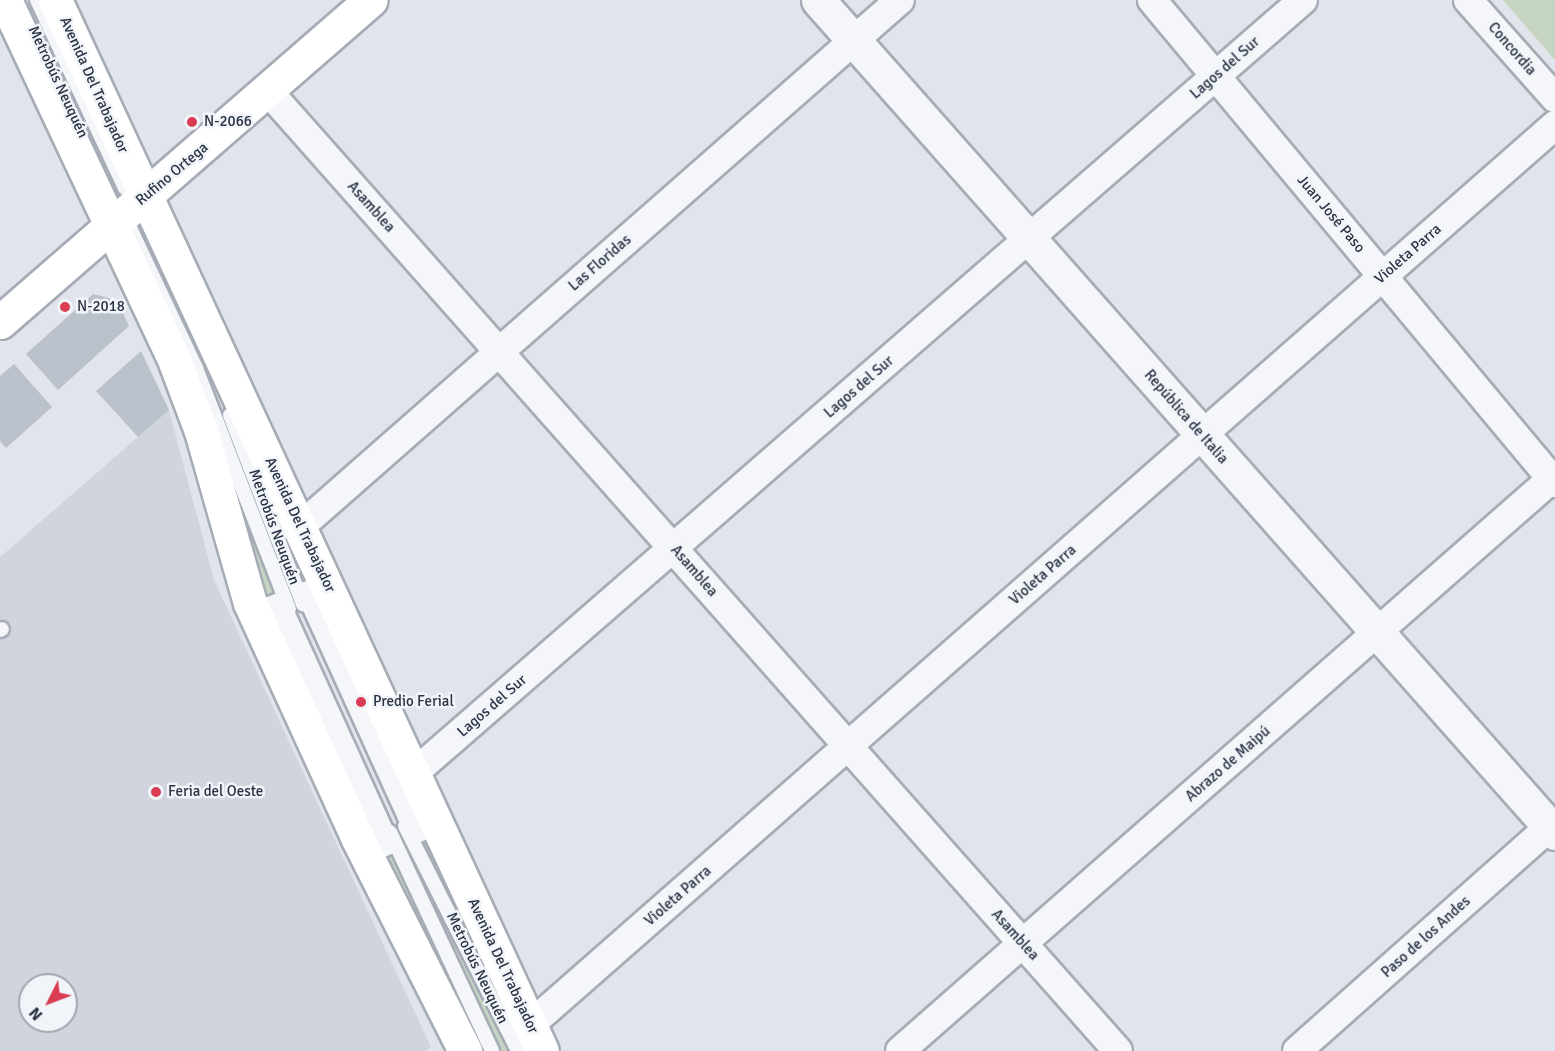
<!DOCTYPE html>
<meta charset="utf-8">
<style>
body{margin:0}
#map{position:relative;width:1555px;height:1051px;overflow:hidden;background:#e1e5eb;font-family:Signika,sans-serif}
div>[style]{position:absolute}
.built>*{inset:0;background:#cfd4dd}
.green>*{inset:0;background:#c6d5c1}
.building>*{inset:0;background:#bac1cb}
.roads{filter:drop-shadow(2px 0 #a6acb6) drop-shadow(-2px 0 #a6acb6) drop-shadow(0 2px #a6acb6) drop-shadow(0 -2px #a6acb6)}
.service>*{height:14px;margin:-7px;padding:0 7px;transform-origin:7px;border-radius:7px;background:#f4f6f9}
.pedestrian>*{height:21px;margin:-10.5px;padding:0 10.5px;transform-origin:10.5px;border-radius:10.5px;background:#f4f6f9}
.minor>*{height:28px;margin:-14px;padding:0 14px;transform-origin:14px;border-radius:14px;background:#f4f6f9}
.tertiary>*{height:33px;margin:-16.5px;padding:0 16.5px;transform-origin:16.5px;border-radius:16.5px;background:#f4f6f9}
.secondary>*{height:33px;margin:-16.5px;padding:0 16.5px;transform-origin:16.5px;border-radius:16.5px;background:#fff}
.primary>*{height:33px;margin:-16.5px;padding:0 16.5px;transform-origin:16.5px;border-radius:16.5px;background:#fff}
.dots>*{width:16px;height:16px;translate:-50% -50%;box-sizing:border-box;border:3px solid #f1f4f8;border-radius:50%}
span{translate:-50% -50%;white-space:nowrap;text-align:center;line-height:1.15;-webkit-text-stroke:5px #f1f4f8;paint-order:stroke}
.street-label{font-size:15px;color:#283244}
.poi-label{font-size:15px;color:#283244}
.left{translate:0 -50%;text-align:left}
.north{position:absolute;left:18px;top:973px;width:60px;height:60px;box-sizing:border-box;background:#f1f4f8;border:2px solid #a1a6b0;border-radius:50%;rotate:228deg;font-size:16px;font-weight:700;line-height:24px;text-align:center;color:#283244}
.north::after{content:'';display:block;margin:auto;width:21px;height:27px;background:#da3c53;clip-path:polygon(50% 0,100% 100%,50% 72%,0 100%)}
</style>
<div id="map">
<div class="built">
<div style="clip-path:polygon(evenodd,169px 410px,214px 580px,431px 1047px,425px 1051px,0 1051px,0 557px,169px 410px,30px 985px,66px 985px,66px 1021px,30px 1021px,30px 985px)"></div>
</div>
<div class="green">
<div style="clip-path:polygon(1503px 0,1555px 0,1555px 60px)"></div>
<div style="clip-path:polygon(233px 490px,279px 603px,267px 608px)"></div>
<div style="clip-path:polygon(427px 827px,494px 977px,415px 833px)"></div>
<div style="clip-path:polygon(402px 840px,453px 932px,511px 1051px,500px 1051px)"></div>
<div style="clip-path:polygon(388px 843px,451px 981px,376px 849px)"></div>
</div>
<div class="building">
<div style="clip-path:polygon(93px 294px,117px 300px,129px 326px,58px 390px,26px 354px)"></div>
<div style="clip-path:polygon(141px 351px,169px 410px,138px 437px,96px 391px)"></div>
<div style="clip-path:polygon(14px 364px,52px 407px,6px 448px,0 441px,0 376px)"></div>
</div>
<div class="roads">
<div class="service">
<div style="left:37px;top:0;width:208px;rotate:64.9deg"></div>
<div style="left:124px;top:215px;width:169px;rotate:64.8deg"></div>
<div style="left:196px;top:368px;width:258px;rotate:68.9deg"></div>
<div style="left:230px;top:415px;width:203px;rotate:68.9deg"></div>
<div style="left:0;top:630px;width:2px;rotate:-27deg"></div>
<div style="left:405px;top:826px;width:252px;rotate:63.3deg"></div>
<div style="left:390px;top:832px;width:242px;rotate:65deg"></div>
</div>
<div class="pedestrian">
<div style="left:318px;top:587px;width:264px;rotate:65.6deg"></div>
<div style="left:427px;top:827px;width:13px;rotate:157deg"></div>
<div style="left:415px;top:832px;width:264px;rotate:-114.4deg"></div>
<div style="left:306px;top:592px;width:13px;rotate:-23deg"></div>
<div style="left:279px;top:603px;width:264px;rotate:65.6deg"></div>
<div style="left:388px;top:843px;width:13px;rotate:153deg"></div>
<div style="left:376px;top:849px;width:265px;rotate:-114.3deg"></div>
<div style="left:267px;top:608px;width:13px;rotate:-23deg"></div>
</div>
<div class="minor">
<div style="left:1152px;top:0;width:629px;rotate:50.16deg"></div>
<div style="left:1468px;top:0;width:131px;rotate:48.4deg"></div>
<div style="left:268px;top:91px;width:1282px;rotate:48.48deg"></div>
<div style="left:301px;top:526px;width:797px;rotate:-41.29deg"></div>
<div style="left:414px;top:773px;width:1178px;rotate:-41.01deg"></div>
<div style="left:530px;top:1025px;width:1364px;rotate:-41.28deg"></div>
<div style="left:900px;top:1051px;width:872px;rotate:-41.28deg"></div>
<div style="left:1297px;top:1051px;width:345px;rotate:-41.6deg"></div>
</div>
<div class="tertiary">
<div style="left:818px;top:0;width:1112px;rotate:48.5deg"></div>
</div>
<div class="secondary">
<div style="left:0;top:322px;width:491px;rotate:-41deg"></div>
</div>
<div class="primary">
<div style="left:5px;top:0;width:400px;rotate:64.8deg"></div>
<div style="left:175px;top:362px;width:74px;rotate:69.4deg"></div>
<div style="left:201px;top:431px;width:179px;rotate:74.1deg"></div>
<div style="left:250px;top:603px;width:257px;rotate:65.4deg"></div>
<div style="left:357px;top:837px;width:240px;rotate:63.2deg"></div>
<div style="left:55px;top:0;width:1158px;rotate:65.14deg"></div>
</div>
</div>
<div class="dots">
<div style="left:192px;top:122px;background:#da3c53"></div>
<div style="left:65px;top:307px;background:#da3c53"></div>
<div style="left:361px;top:702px;background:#da3c53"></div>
<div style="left:156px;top:792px;background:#da3c53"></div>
</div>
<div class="street-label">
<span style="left:1512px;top:49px;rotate:49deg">Concordia</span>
<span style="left:1225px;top:68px;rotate:-41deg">Lagos del Sur</span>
<span style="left:58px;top:82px;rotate:65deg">Metrobús Neuquén</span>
<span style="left:94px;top:85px;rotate:66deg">Avenida Del Trabajador</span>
<span style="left:172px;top:174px;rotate:-40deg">Rufino Ortega</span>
<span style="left:371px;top:207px;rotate:48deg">Asamblea</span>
<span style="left:1331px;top:214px;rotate:50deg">Juan José Paso</span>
<span style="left:1408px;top:254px;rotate:-41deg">Violeta Parra</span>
<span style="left:600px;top:263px;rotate:-41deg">Las Floridas</span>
<span style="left:859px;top:387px;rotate:-41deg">Lagos del Sur</span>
<span style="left:1186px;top:417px;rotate:49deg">República de Italia</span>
<span style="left:300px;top:525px;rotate:65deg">Avenida Del Trabajador</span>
<span style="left:274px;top:527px;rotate:70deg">Metrobús Neuquén</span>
<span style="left:694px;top:571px;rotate:49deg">Asamblea</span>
<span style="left:1043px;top:575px;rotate:-41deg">Violeta Parra</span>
<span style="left:492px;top:706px;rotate:-41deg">Lagos del Sur</span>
<span style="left:1228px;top:764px;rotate:-41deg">Abrazo de Maipú</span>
<span style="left:678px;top:896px;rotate:-41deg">Violeta Parra</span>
<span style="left:1015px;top:935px;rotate:48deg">Asamblea</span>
<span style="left:1426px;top:937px;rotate:-42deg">Paso de los Andes</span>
<span style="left:503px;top:966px;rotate:65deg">Avenida Del Trabajador</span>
<span style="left:477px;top:968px;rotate:64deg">Metrobús Neuquén</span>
</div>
<div class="poi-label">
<span class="left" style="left:204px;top:122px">N-2066</span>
<span class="left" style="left:77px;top:307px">N-2018</span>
<span class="left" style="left:373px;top:702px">Predio Ferial</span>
<span class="left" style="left:168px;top:792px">Feria del Oeste</span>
</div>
<div class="north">N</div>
</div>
